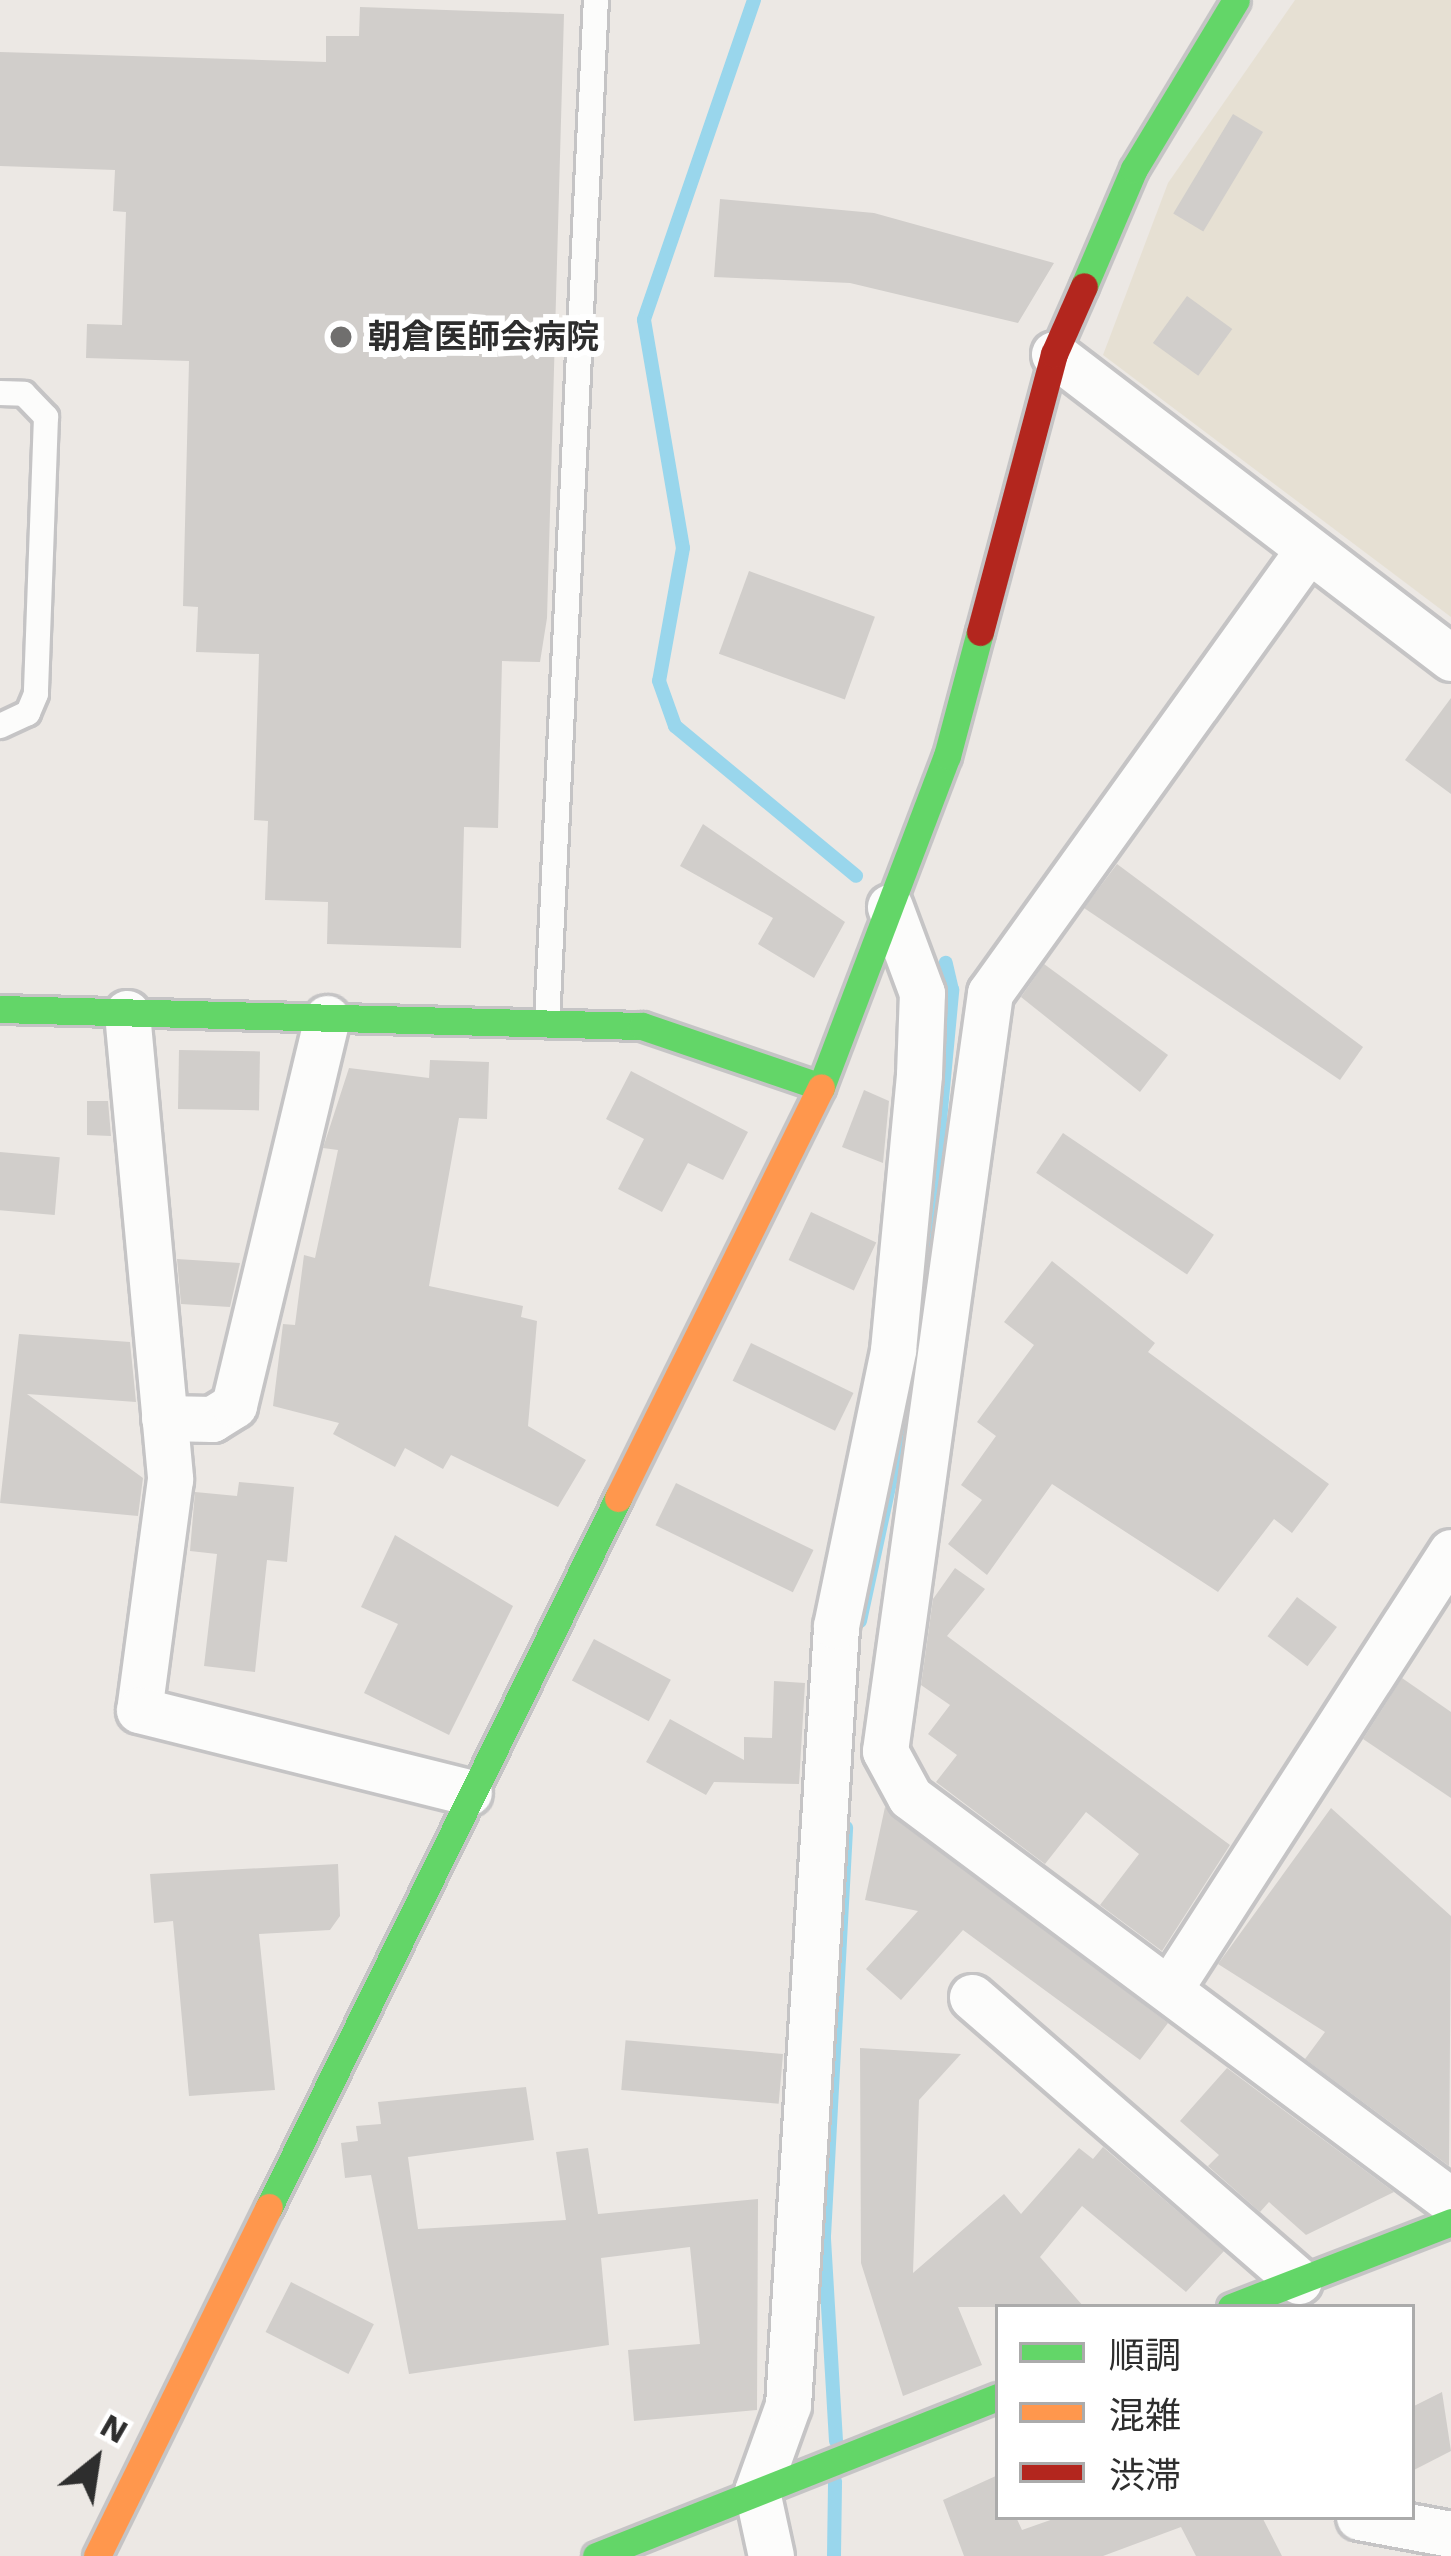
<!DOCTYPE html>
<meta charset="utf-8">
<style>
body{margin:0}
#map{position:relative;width:1451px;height:2556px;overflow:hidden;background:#ece8e4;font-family:"Work Sans","Noto Sans JP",sans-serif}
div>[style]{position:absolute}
.education>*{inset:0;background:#e6e0d3}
.stream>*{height:14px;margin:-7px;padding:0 7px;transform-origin:7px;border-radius:7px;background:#99d6ec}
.building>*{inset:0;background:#d1cecb;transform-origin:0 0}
.roads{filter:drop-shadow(3px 0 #c5c4c5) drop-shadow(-3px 0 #c5c4c5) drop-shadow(0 3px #c5c4c5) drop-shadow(0 -3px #c5c4c5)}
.lane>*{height:24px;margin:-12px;padding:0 12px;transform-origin:12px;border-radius:12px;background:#fcfcfb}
.street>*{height:45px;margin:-22.5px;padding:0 22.5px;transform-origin:22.5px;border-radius:22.5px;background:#fcfcfb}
.fast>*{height:27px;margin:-13.5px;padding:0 13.5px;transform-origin:13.5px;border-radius:13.5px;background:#63d668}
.slow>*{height:27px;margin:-13.5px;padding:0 13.5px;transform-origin:13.5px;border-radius:13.5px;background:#ff974d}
.jam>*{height:27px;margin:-13.5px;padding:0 13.5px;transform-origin:13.5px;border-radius:13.5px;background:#b3261e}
.dots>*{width:33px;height:33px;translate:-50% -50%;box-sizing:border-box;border:6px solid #fff;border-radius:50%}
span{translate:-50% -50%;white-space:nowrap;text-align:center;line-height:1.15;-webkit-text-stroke:12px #fff;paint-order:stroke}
.poi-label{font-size:33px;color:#2e2e2e;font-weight:700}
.left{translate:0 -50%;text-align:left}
.legend{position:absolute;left:995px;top:2304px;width:420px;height:216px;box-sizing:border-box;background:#fff;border:3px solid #ababab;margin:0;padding:15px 21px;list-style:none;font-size:36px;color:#2e2e2e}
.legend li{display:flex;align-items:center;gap:24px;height:60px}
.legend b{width:60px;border:3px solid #ababab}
.north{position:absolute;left:36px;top:2400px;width:120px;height:120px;-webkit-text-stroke:9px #fff;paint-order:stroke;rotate:30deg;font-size:33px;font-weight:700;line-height:48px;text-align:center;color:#2e2e2e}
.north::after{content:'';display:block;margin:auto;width:42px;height:54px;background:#2e2e2e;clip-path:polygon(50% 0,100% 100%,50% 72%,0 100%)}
</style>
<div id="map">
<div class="education">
<div style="clip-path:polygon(1295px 0,1451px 0,1451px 617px,1103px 355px,1168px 183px)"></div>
</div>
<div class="stream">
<div style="left:754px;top:0;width:338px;rotate:109deg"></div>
<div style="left:644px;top:320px;width:231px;rotate:80.3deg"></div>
<div style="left:683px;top:548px;width:135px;rotate:100.2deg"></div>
<div style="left:659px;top:681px;width:48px;rotate:70.4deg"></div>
<div style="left:675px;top:726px;width:235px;rotate:39.6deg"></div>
<div style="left:860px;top:1621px;width:274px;rotate:-77.8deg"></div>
<div style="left:918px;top:1353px;width:365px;rotate:-84.6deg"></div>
<div style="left:952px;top:990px;width:28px;rotate:-103deg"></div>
<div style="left:836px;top:2441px;width:205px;rotate:-93.4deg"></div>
<div style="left:824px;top:2236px;width:409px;rotate:-86.9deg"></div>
<div style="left:834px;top:2556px;width:75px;rotate:-89.2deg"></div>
</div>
<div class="building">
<div style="clip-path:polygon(360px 7px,564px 14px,547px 618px,540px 662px,502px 661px,498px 828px,464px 827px,461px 948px,327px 944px,328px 902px,265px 900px,268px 821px,254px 820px,259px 654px,196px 652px,198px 607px,183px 606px,189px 361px,86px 358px,87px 324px,122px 325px,126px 212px,113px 211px,115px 170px,0 166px,0 52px,326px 62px,326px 36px,359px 36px)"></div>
<div style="left:1233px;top:114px;width:35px;height:116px;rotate:31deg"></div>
<div style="clip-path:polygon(720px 199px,874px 213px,1054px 263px,1018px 323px,850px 283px,714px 277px)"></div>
<div style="left:1187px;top:296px;width:56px;height:58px;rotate:36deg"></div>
<div style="left:749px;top:571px;width:134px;height:88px;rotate:20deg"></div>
<div style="clip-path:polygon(1451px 698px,1451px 794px,1405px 760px)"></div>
<div style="clip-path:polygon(703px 824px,845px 922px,814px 978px,758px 944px,773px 918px,680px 866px)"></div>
<div style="clip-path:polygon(1117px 864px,1363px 1047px,1340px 1080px,1084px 908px)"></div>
<div style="clip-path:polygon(1044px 964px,1168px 1055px,1140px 1092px,1021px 997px)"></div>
<div style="left:179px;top:1050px;width:81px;height:59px;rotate:1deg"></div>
<div style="clip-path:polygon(430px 1060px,489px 1062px,487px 1119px,459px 1118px,429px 1286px,523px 1306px,521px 1317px,537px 1321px,528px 1426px,586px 1460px,558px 1507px,451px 1455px,443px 1469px,405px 1448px,395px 1467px,333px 1434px,339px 1423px,273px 1406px,283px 1324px,295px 1325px,304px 1255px,315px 1258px,338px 1150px,323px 1148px,349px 1068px,429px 1078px)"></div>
<div style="clip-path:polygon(631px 1071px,748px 1132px,723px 1180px,688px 1163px,662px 1212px,618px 1189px,644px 1139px,606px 1119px)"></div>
<div style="clip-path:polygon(864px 1090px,889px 1101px,883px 1163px,842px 1147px)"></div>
<div style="clip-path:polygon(87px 1101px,108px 1101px,111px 1136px,87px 1135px)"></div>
<div style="left:1063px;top:1133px;width:182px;height:48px;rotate:34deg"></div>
<div style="left:0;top:1152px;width:60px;height:58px;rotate:5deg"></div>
<div style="left:811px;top:1212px;width:72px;height:53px;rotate:25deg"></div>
<div style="clip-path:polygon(177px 1259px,240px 1263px,230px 1307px,181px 1304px)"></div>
<div style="clip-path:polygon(1052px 1261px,1155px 1343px,1148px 1352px,1329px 1484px,1292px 1533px,1274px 1519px,1218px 1592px,1052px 1484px,987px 1575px,948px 1544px,982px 1500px,961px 1485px,996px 1436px,977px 1422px,1034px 1345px,1004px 1322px)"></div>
<div style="clip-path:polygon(19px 1334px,130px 1342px,136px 1402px,27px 1394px,143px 1478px,138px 1516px,0 1503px)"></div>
<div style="left:751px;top:1343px;width:114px;height:42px;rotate:26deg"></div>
<div style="clip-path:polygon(239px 1482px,294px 1487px,287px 1562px,267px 1560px,255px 1672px,204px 1666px,217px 1554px,190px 1551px,195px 1492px,237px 1496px)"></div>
<div style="left:676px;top:1483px;width:153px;height:47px;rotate:26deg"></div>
<div style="clip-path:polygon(395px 1535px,513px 1606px,449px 1735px,364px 1693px,398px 1624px,361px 1607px)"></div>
<div style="clip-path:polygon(955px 1568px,985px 1589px,947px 1636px,1230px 1845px,1162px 1951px,1100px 1905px,1139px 1854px,1086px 1812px,1045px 1864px,936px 1782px,957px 1755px,928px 1734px,950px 1705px,921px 1685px,933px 1599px)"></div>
<div style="left:1297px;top:1597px;width:50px;height:49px;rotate:37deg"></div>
<div style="left:594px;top:1639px;width:87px;height:47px;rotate:28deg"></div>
<div style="clip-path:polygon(1402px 1678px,1451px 1712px,1451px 1798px,1363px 1739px)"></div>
<div style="clip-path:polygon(774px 1681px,805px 1683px,799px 1784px,714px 1782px,706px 1795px,646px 1762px,670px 1719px,744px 1760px,744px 1737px,772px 1738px)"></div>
<div style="clip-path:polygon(885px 1807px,1168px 2023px,1140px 2060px,963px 1930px,901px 2000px,866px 1969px,918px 1911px,865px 1900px)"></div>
<div style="clip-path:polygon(1331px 1808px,1451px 1916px,1449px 2166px,1305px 2059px,1325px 2032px,1218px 1964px)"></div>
<div style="clip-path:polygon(338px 1864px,340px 1916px,330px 1930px,259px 1934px,275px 2090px,189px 2096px,173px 1921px,154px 1923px,150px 1874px)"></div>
<div style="clip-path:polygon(860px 2048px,961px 2054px,919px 2100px,913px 2273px,1004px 2194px,1021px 2214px,1079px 2148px,1093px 2159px,1103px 2147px,1224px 2251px,1186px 2292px,1082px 2206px,1040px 2257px,1084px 2307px,958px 2307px,982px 2365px,903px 2396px,861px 2263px)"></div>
<div style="left:783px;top:2054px;width:50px;height:158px;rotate:95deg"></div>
<div style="clip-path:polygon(1227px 2068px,1394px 2192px,1306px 2235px,1269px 2202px,1260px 2212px,1208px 2166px,1219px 2155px,1180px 2121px)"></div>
<div style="clip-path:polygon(526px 2087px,534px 2140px,408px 2157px,418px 2229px,566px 2220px,556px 2152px,588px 2148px,598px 2214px,758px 2199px,757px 2410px,634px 2421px,628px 2350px,700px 2344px,690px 2247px,601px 2258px,609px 2345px,409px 2374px,371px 2175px,345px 2178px,341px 2143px,358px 2141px,356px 2126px,381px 2124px,378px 2102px)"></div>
<div style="left:291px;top:2282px;width:93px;height:56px;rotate:27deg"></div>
<div style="clip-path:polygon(1442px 2392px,1451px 2451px,1412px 2471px,1412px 2407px)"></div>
<div style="clip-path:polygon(998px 2475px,998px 2517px,1016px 2517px,1022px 2530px,1059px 2517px,1262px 2517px,1282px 2556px,1196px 2556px,1181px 2527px,1103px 2556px,964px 2556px,943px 2500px)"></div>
</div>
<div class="roads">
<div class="lane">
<div style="left:0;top:393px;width:24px;rotate:2deg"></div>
<div style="left:24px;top:394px;width:32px;rotate:46deg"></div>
<div style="left:46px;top:417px;width:277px;rotate:92.1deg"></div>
<div style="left:36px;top:694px;width:21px;rotate:113deg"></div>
<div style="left:28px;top:713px;width:31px;rotate:155deg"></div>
<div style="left:547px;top:1022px;width:1023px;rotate:-87.26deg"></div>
</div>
<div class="street">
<div style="left:1054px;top:354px;width:500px;rotate:37.44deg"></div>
<div style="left:1308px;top:550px;width:545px;rotate:125.67deg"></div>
<div style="left:990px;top:993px;width:765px;rotate:97.89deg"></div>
<div style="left:885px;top:1751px;width:52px;rotate:61.5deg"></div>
<div style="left:910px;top:1797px;width:675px;rotate:36.75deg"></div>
<div style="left:127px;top:1013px;width:468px;rotate:84.7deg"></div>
<div style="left:170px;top:1479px;width:233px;rotate:97.6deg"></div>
<div style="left:139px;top:1710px;width:340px;rotate:14deg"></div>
<div style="left:164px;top:1418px;width:48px;rotate:1.2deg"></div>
<div style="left:212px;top:1419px;width:26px;rotate:-32deg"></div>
<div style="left:234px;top:1405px;width:398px;rotate:-76.5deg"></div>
<div style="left:1172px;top:1985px;width:515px;rotate:-57.2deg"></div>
<div style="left:972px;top:1997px;width:433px;rotate:41deg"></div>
<div style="left:1359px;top:2517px;width:94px;rotate:10.5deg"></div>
<div style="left:771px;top:2556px;width:66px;rotate:-102.2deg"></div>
<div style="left:757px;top:2491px;width:91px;rotate:-70.2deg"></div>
<div style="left:788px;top:2405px;width:780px;rotate:-86.47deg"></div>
<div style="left:836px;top:1626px;width:282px;rotate:-78.3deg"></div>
<div style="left:893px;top:1350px;width:277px;rotate:-84.6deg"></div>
<div style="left:919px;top:1074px;width:81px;rotate:-87.9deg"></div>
<div style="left:922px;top:993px;width:92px;rotate:-110.4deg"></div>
</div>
<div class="fast">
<div style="left:1084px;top:286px;width:127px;rotate:-66.9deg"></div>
<div style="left:1134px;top:169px;width:197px;rotate:-58.9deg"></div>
<div style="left:0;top:1009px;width:642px;rotate:1.52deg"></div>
<div style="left:642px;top:1026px;width:189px;rotate:18.8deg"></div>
<div style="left:821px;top:1087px;width:354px;rotate:-69.2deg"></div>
<div style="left:947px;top:756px;width:128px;rotate:-75.1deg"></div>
<div style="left:269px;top:2207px;width:790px;rotate:-63.79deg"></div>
<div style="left:1231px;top:2307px;width:236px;rotate:-21.1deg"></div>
<div style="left:596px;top:2556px;width:432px;rotate:-21.6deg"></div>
</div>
<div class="slow">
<div style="left:618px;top:1498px;width:458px;rotate:-63.7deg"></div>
<div style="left:97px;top:2556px;width:389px;rotate:-63.8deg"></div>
</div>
<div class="jam">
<div style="left:980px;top:632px;width:288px;rotate:-75.1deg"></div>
<div style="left:1054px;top:354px;width:74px;rotate:-66.2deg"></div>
</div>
</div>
<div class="dots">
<div style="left:341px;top:337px;background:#706f6e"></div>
</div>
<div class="poi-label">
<span class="left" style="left:368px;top:337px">朝倉医師会病院</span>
</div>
<ul class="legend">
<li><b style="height:15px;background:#63d668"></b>順調</li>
<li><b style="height:15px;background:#ff974d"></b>混雑</li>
<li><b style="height:15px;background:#b3261e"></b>渋滞</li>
</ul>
<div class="north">N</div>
</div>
